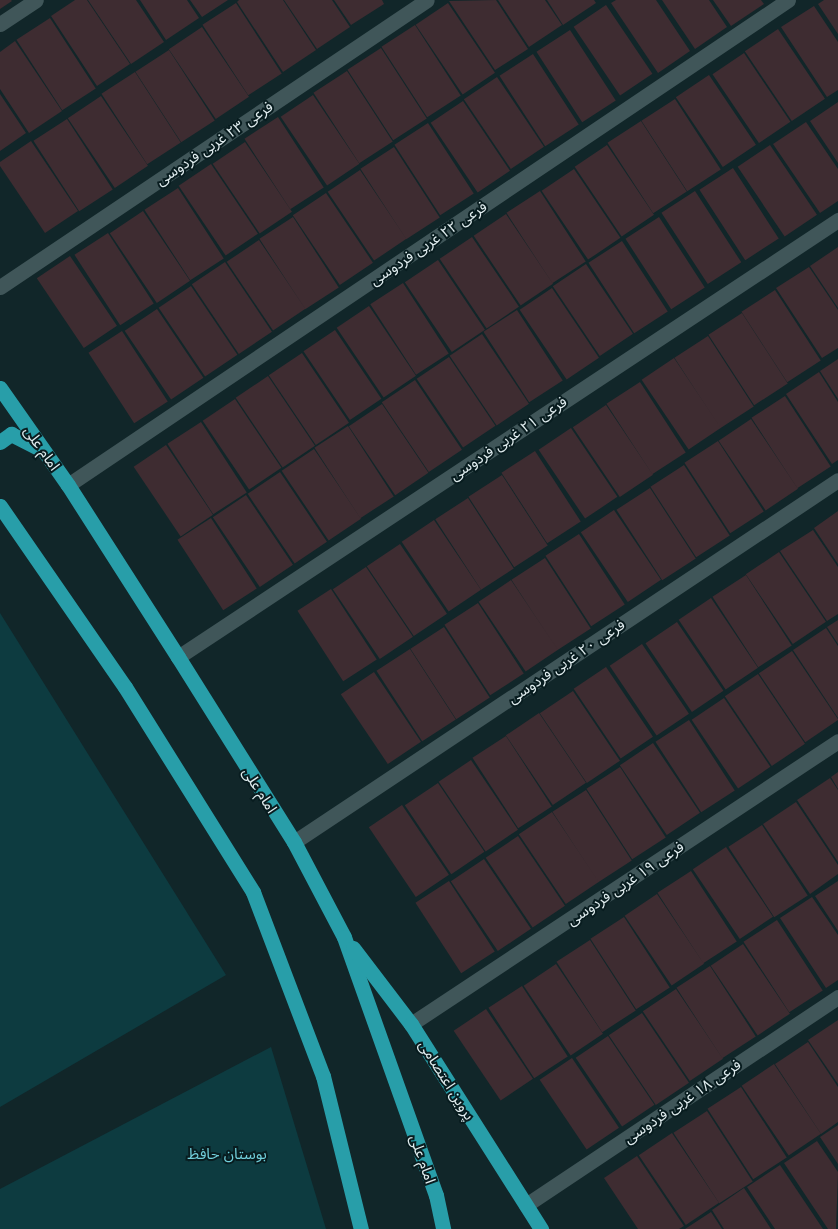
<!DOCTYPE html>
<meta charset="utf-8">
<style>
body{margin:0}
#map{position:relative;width:838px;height:1229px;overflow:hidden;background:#112629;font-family:Helvetica,"Noto Sans Arabic",sans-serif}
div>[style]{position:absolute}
.green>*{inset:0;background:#0d3b40}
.building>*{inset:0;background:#3e2c31;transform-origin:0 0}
.minor>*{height:15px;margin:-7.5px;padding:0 7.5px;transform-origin:7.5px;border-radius:7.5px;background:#405659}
.major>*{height:15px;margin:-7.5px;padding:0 7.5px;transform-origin:7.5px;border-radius:7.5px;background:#289ea9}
span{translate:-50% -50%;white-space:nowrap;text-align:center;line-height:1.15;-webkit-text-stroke:4px #081c1f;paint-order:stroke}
.street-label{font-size:15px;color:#e1edef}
.park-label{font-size:15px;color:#71cfdb}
</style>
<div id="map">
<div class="green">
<div style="clip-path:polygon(0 613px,226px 975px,0 1107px)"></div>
<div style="clip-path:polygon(271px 1047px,326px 1229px,0 1229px,0 1189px)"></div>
</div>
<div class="building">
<div style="clip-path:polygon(0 0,11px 0,12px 1px,0 9px)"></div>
<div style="clip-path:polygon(75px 0,87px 0,130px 64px,97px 86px,51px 16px)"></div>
<div style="clip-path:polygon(88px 0,136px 0,164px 42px,131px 64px)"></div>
<div style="clip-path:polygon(140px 0,187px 0,199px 18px,166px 40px)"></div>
<div style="clip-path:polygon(190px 0,228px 0,202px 17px)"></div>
<div style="clip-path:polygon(239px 0,283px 0,316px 50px,283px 72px,237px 2px)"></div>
<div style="clip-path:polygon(284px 0,332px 0,350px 27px,317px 49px)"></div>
<div style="clip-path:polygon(334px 0,382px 0,384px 4px,351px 25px)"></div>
<div style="clip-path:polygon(496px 0,528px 49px,495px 70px,449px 1px)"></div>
<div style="clip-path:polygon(498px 0,545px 0,562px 25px,529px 47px)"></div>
<div style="clip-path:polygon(547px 0,594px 0,596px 3px,563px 25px)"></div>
<div style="clip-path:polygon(616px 0,656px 0,690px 51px,658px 73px,611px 3px)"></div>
<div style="clip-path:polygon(662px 0,709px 0,727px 27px,695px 49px)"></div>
<div style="clip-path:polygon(713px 0,761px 0,764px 4px,731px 26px)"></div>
<div style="clip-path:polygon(824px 0,838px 0,838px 34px,818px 4px)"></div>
<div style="left:236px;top:3px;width:84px;height:40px;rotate:57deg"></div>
<div style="left:448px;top:3px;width:84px;height:39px;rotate:56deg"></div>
<div style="left:606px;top:5px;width:83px;height:39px;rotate:56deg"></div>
<div style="clip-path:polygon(814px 6px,838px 42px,838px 90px,827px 97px,781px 27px)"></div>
<div style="left:50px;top:18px;width:84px;height:40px;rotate:57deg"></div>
<div style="left:415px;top:25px;width:84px;height:40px;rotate:57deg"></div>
<div style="left:202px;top:27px;width:84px;height:40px;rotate:56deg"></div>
<div style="left:778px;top:29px;width:84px;height:40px;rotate:56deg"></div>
<div style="left:570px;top:30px;width:84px;height:40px;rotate:57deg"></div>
<div style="clip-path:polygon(15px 41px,62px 111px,29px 133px,0 89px,0 52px)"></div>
<div style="left:381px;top:48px;width:84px;height:40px;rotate:57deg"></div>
<div style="left:169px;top:50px;width:84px;height:40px;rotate:57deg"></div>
<div style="left:744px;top:53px;width:83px;height:38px;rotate:56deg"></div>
<div style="left:533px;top:54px;width:84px;height:40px;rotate:57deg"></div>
<div style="left:347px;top:71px;width:84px;height:40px;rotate:57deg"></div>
<div style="left:135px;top:72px;width:84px;height:40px;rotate:57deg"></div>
<div style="left:709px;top:75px;width:84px;height:40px;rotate:56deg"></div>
<div style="left:497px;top:77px;width:84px;height:40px;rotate:56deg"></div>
<div style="clip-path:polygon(0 94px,26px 133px,0 151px)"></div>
<div style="left:313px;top:95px;width:83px;height:39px;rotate:56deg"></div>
<div style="left:101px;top:96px;width:84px;height:40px;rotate:56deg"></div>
<div style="left:675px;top:99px;width:84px;height:40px;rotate:57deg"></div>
<div style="left:463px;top:101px;width:84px;height:39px;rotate:56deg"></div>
<div style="clip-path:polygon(838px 102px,838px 163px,810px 121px)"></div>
<div style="left:278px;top:117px;width:84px;height:40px;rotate:57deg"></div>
<div style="left:67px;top:119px;width:84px;height:40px;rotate:57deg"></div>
<div style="left:641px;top:121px;width:84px;height:40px;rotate:57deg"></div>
<div style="clip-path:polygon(806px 122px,838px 169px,838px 201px,820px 213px,773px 144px)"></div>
<div style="left:428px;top:123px;width:84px;height:40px;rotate:57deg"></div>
<div style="clip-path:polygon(31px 141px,78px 211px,45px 233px,0 166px,0 162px)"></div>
<div style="left:245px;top:142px;width:84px;height:39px;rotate:56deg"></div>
<div style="left:607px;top:145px;width:84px;height:39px;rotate:56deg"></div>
<div style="left:770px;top:145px;width:84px;height:39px;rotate:56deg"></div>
<div style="left:394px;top:147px;width:84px;height:40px;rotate:57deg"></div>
<div style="left:211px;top:164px;width:84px;height:39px;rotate:56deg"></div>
<div style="left:733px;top:168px;width:84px;height:40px;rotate:57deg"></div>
<div style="left:574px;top:169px;width:83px;height:39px;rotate:56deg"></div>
<div style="left:360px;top:170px;width:83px;height:39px;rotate:56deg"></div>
<div style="left:178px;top:188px;width:84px;height:40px;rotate:57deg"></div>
<div style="left:540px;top:191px;width:84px;height:40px;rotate:57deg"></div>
<div style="left:695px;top:191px;width:85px;height:40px;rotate:57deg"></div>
<div style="left:326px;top:193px;width:84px;height:40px;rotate:56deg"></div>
<div style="left:143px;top:211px;width:84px;height:40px;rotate:56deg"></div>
<div style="left:506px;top:214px;width:84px;height:39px;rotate:56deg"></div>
<div style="left:293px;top:217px;width:84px;height:40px;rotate:57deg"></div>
<div style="left:659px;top:217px;width:84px;height:40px;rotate:57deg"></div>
<div style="left:108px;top:233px;width:84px;height:40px;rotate:57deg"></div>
<div style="left:472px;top:237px;width:84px;height:39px;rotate:56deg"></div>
<div style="left:259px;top:240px;width:83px;height:39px;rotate:56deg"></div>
<div style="left:622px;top:241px;width:84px;height:40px;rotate:57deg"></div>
<div style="clip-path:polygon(838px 247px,838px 308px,810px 266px)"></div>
<div style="left:70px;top:256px;width:84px;height:40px;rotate:56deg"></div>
<div style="left:438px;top:260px;width:84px;height:40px;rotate:56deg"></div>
<div style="left:225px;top:262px;width:84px;height:40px;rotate:56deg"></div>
<div style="left:586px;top:264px;width:84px;height:40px;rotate:56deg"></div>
<div style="clip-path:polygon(809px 267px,838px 310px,838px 348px,822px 358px,776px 288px)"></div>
<div style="left:403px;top:283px;width:84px;height:39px;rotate:57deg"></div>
<div style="left:191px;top:286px;width:83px;height:39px;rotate:56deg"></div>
<div style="left:552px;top:288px;width:84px;height:39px;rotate:56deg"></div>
<div style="left:775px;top:290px;width:84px;height:40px;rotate:57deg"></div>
<div style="left:369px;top:306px;width:84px;height:39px;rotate:56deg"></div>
<div style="left:157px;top:309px;width:83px;height:39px;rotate:56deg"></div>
<div style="left:517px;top:310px;width:84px;height:40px;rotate:57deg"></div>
<div style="left:742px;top:313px;width:84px;height:40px;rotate:57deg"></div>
<div style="left:335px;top:330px;width:83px;height:38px;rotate:56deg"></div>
<div style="left:122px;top:331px;width:84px;height:40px;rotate:57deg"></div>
<div style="left:482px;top:334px;width:84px;height:39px;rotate:56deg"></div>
<div style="left:708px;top:336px;width:84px;height:40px;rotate:57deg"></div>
<div style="left:302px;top:353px;width:84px;height:40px;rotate:56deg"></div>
<div style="left:449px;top:357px;width:83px;height:39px;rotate:56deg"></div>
<div style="left:674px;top:358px;width:84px;height:39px;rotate:56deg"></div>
<div style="clip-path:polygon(838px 359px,838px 399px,820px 371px)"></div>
<div style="clip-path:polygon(819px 372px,838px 402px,838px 460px,832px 464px,786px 394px)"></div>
<div style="left:268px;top:376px;width:84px;height:39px;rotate:56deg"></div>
<div style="left:415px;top:380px;width:84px;height:40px;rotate:56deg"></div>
<div style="left:640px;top:382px;width:84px;height:40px;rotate:57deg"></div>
<div style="left:785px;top:396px;width:84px;height:40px;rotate:57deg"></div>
<div style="left:235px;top:399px;width:83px;height:39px;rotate:56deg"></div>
<div style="left:382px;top:404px;width:83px;height:40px;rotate:56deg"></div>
<div style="left:606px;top:405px;width:84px;height:40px;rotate:56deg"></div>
<div style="left:751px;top:419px;width:84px;height:39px;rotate:56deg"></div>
<div style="left:201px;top:422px;width:84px;height:40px;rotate:57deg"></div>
<div style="left:348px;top:426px;width:84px;height:40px;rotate:57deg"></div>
<div style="left:571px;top:428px;width:83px;height:39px;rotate:56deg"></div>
<div style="left:718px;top:441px;width:84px;height:40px;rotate:57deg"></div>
<div style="left:166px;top:445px;width:84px;height:39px;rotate:56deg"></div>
<div style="left:314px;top:449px;width:84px;height:39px;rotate:56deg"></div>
<div style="left:535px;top:451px;width:84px;height:40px;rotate:57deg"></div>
<div style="left:684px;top:465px;width:84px;height:40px;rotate:57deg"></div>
<div style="left:280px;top:472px;width:84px;height:39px;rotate:56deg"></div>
<div style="left:502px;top:475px;width:84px;height:40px;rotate:57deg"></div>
<div style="left:650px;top:488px;width:84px;height:40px;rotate:57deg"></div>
<div style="left:246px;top:495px;width:84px;height:40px;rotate:56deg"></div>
<div style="left:468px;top:498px;width:84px;height:39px;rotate:57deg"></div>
<div style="left:614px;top:510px;width:84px;height:40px;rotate:56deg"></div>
<div style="clip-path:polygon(838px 511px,838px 564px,814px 528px)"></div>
<div style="left:211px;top:518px;width:84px;height:40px;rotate:57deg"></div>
<div style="left:434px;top:520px;width:84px;height:39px;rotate:56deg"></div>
<div style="clip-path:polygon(813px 530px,838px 567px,838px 614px,827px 621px,780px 551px)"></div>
<div style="left:579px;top:534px;width:84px;height:40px;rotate:57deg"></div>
<div style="left:400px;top:544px;width:84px;height:40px;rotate:56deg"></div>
<div style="left:779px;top:552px;width:84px;height:40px;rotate:56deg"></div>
<div style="left:545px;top:558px;width:84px;height:40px;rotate:57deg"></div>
<div style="left:366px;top:567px;width:84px;height:40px;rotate:56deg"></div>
<div style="left:746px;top:575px;width:84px;height:40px;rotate:57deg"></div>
<div style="left:511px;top:580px;width:84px;height:39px;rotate:56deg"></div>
<div style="left:331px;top:589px;width:84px;height:40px;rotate:57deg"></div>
<div style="left:711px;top:598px;width:84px;height:39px;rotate:56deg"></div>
<div style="left:478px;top:603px;width:84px;height:40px;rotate:57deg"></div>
<div style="clip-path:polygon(838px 620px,838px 644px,827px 627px)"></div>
<div style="left:677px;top:622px;width:83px;height:38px;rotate:56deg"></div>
<div style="left:444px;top:627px;width:84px;height:40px;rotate:57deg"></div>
<div style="clip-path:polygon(826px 628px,838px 646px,838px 718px,793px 650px)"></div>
<div style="left:642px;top:644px;width:84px;height:39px;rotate:56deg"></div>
<div style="left:410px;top:649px;width:84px;height:40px;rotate:57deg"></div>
<div style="left:792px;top:651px;width:83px;height:40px;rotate:56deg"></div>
<div style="left:606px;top:667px;width:84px;height:39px;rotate:56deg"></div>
<div style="left:374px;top:672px;width:84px;height:40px;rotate:56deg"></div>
<div style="left:758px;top:674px;width:84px;height:40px;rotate:56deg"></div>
<div style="left:573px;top:691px;width:84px;height:40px;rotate:56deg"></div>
<div style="left:724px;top:698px;width:83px;height:39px;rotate:56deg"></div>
<div style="left:539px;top:713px;width:84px;height:40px;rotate:56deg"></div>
<div style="left:689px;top:720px;width:84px;height:40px;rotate:57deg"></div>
<div style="left:506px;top:736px;width:84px;height:40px;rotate:57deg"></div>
<div style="left:653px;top:743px;width:84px;height:40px;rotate:56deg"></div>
<div style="left:471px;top:760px;width:84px;height:39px;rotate:56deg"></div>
<div style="left:620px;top:767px;width:84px;height:40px;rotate:57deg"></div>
<div style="clip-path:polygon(838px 772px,838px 789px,831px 777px)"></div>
<div style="clip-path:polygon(830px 778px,838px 790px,838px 862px,797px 800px)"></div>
<div style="left:438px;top:783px;width:83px;height:40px;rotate:56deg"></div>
<div style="left:586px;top:790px;width:84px;height:40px;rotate:57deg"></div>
<div style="clip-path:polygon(796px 802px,838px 865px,838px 874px,810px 894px,763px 824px)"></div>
<div style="left:402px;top:805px;width:84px;height:40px;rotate:56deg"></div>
<div style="left:552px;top:812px;width:84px;height:40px;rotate:56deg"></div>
<div style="left:762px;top:825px;width:84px;height:40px;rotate:57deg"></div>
<div style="left:518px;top:836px;width:84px;height:39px;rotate:56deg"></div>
<div style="left:726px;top:847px;width:84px;height:40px;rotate:56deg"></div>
<div style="left:484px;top:859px;width:84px;height:40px;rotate:56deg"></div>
<div style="left:691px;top:871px;width:84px;height:40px;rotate:57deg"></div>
<div style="left:449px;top:881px;width:84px;height:40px;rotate:57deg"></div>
<div style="clip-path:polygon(838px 881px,838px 931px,815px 896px)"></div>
<div style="left:657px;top:894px;width:84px;height:39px;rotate:56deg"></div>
<div style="clip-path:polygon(812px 897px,838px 935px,838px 980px,826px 988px,780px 918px)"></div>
<div style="left:624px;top:917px;width:84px;height:40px;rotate:57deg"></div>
<div style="left:777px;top:920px;width:84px;height:40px;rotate:57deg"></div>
<div style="left:590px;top:940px;width:84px;height:40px;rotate:57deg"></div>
<div style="left:743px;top:944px;width:84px;height:39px;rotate:56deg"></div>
<div style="left:556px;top:964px;width:84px;height:39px;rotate:56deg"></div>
<div style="left:710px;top:966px;width:84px;height:40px;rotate:57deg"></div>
<div style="left:522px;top:986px;width:84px;height:40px;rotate:57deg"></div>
<div style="left:676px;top:989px;width:84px;height:40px;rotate:56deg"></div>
<div style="left:486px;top:1009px;width:84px;height:39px;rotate:56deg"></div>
<div style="left:642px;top:1013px;width:84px;height:40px;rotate:56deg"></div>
<div style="clip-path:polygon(838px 1020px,838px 1084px,808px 1040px)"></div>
<div style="left:608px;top:1036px;width:83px;height:39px;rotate:56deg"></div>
<div style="clip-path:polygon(808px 1042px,838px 1087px,838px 1122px,821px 1134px,775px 1064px)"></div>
<div style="left:572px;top:1058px;width:84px;height:39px;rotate:56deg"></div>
<div style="left:774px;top:1064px;width:84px;height:39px;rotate:56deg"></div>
<div style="left:741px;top:1087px;width:84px;height:40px;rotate:57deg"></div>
<div style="left:707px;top:1111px;width:84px;height:40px;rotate:57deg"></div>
<div style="clip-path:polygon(838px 1125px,838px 1164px,820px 1137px)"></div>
<div style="left:672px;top:1133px;width:84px;height:40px;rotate:56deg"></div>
<div style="clip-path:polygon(817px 1141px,838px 1172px,836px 1229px,828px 1229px,784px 1163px)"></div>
<div style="clip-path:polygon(637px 1156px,684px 1226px,679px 1229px,638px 1229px,604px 1178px)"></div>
<div style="clip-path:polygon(780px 1165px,823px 1229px,775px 1229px,747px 1187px)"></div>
<div style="clip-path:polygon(744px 1188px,771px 1229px,724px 1229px,712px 1210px)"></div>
<div style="clip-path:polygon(711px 1212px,722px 1229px,685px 1229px)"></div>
</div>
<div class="minor">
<div style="left:0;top:24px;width:43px;rotate:-33.7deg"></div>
<div style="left:0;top:287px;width:514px;rotate:-33.91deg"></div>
<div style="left:68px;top:485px;width:868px;rotate:-33.96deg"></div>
<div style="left:178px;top:657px;width:792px;rotate:-33.51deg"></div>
<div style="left:294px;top:842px;width:653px;rotate:-33.64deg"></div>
<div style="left:411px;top:1024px;width:512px;rotate:-33.53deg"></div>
<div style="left:526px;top:1205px;width:375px;rotate:-33.7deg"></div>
</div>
<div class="major">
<div style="left:0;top:388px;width:118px;rotate:55deg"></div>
<div style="left:68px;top:485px;width:204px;rotate:57.4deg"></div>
<div style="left:178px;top:657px;width:218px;rotate:57.9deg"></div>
<div style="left:294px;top:842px;width:107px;rotate:62.2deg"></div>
<div style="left:344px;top:937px;width:274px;rotate:70.4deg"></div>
<div style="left:436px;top:1195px;width:35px;rotate:78deg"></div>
<div style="left:0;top:442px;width:14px;rotate:-36deg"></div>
<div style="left:11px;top:434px;width:33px;rotate:27deg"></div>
<div style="left:0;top:506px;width:220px;rotate:55.4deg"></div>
<div style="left:125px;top:687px;width:242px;rotate:58deg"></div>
<div style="left:253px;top:892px;width:197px;rotate:69.2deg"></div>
<div style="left:323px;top:1076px;width:158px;rotate:76.1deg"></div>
<div style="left:353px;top:948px;width:96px;rotate:52.7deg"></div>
<div style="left:411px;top:1024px;width:243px;rotate:57.6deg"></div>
</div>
<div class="street-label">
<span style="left:214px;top:143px;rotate:-34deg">فرعی ۲۳ غربی فردوسی</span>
<span style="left:428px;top:243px;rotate:-34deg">فرعی ۲۲ غربی فردوسی</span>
<span style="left:508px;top:438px;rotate:-34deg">فرعی ۲۱ غربی فردوسی</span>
<span style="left:42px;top:448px;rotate:55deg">امام علی</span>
<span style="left:566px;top:661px;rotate:-34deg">فرعی ۲۰ غربی فردوسی</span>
<span style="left:260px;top:790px;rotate:58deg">امام علی</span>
<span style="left:625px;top:883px;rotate:-34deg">فرعی ۱۹ غربی فردوسی</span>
<span style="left:447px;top:1080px;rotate:58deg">پروین اعتصامی</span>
<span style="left:682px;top:1101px;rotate:-34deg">فرعی ۱۸ غربی فردوسی</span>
<span style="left:423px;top:1159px;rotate:71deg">امام علی</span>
</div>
<div class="park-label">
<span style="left:227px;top:1154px">بوستان حافظ</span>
</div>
</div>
